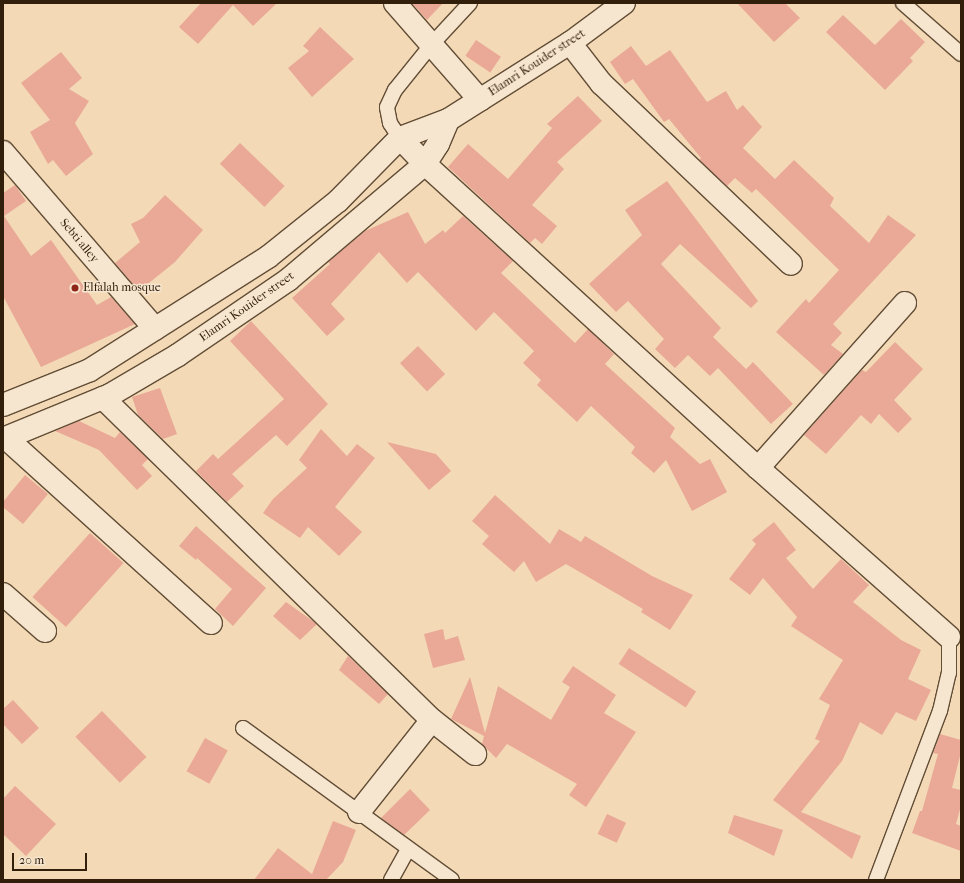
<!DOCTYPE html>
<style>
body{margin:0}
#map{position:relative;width:964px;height:883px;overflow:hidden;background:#f3d9b5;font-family:"IM FELL French Canon",serif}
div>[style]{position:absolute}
.building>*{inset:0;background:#eaa996;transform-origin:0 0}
.roads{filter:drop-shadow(1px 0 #624d36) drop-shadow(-1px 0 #624d36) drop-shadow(0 1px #624d36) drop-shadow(0 -1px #624d36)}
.service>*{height:14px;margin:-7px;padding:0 7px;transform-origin:7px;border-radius:7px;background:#f7e6cf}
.minor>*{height:22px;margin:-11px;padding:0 11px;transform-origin:11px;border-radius:11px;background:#f7e6cf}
.tertiary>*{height:22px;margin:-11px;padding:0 11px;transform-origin:11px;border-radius:11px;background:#f7e6cf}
.dots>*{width:11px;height:11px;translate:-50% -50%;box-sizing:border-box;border:2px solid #f7e6cf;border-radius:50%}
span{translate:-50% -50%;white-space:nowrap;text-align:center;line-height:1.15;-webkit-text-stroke:3px #f7e6cf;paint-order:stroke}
.street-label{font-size:12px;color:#311e0b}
.poi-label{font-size:12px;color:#311e0b}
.left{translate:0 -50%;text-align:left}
.frame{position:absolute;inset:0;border:4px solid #311e0b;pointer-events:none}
.scale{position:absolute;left:12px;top:853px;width:75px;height:18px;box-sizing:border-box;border:2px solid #311e0b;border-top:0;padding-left:5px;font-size:12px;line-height:14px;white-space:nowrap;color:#311e0b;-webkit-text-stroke:3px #f7e6cf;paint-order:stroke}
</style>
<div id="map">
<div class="building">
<div style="clip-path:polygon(201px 3px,277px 3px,253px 26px,233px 5px,198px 44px,179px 27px)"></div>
<div style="clip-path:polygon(412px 3px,443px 3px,427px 20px)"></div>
<div style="clip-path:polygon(737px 3px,785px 3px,800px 18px,774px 42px)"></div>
<div style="clip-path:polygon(843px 15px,875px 45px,901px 19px,925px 42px,910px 58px,913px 61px,885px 90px,826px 32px)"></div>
<div style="clip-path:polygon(320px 27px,354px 59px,312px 97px,288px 68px,309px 51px,303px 46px)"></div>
<div style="left:476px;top:40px;width:30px;height:19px;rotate:34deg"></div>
<div style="clip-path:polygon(631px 46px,646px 66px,670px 50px,707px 102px,726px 91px,737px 110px,743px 105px,762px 127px,743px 148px,775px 179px,794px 160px,834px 198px,830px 206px,869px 243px,888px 215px,916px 235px,833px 324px,842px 333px,831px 345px,843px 354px,824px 375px,776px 332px,806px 299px,809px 303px,839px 270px,756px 189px,752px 193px,735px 178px,727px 186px,699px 160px,701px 158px,669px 119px,664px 122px,633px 79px,625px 84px,610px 62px)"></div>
<div style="clip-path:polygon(61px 52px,82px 78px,69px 89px,89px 101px,75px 123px,93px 154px,66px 176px,53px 160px,48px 164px,30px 132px,50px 120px,21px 83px)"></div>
<div style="clip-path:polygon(578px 96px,602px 121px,557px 162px,564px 169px,532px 205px,557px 226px,542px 244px,535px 238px,530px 243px,448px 167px,468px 144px,508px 179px,552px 128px,547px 124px)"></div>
<div style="left:240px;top:143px;width:62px;height:29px;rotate:44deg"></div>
<div style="clip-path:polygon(667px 181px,758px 301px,751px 308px,680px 244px,661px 264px,721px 328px,713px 337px,746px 369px,753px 362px,793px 404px,771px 424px,718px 368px,710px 376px,688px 355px,675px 368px,655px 349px,664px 339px,628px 301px,616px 312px,589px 284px,642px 235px,625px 210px)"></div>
<div style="clip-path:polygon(15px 185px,26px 201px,4px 216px,31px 256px,51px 240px,97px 305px,111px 297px,135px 324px,41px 367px,3px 296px,3px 193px)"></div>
<div style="clip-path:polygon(165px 195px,203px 230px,175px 262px,139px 291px,115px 263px,140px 242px,131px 224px,143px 218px)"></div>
<div style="clip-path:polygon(408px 212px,425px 244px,443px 230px,445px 233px,463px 216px,513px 261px,501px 273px,575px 343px,588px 329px,614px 354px,605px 364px,675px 428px,670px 437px,700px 464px,710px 459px,727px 492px,692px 511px,666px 460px,654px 473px,631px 453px,635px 447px,591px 406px,577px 422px,537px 385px,541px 380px,523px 363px,534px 351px,494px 312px,476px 331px,418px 272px,407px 283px,379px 252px,331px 304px,345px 319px,327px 336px,292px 298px,330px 264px,328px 262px,365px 231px)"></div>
<div style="clip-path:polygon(251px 321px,328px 404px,287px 446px,276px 435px,232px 474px,244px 486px,227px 502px,196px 471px,213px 454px,218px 459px,284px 399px,230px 341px)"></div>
<div style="clip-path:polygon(895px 342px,923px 369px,894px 400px,912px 419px,898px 433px,879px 414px,871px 424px,861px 415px,826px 454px,804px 435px,862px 370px,866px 372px)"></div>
<div style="left:418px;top:346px;width:39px;height:25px;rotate:46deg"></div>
<div style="clip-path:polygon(160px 388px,177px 434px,163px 439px,138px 415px,132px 397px)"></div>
<div style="clip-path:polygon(79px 421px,115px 438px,120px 432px,148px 459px,142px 465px,152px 476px,137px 490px,99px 450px,55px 431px)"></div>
<div style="clip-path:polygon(321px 429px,347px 456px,357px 444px,375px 458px,335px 507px,362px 532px,339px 556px,308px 527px,300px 538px,263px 513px,273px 499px,307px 468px,299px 460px)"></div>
<div style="clip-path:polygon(387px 442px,436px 454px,451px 471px,429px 490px)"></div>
<div style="clip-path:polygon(25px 475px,48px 494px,23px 524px,3px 507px,3px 502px)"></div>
<div style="clip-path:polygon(495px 495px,550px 544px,559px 529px,581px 542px,585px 536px,652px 576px,693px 595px,670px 630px,641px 612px,643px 609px,566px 564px,536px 582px,524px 561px,514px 572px,482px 544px,489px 536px,472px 521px)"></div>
<div style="clip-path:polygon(774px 522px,796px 550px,786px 558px,813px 589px,841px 559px,869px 585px,853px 602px,901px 640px,921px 650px,908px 679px,931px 690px,916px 721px,896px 712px,882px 735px,860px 722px,842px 761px,801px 812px,861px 836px,852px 859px,773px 800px,820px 741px,815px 739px,830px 705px,819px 699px,843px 660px,791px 626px,797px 617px,763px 578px,750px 595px,729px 579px,756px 544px,752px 540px)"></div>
<div style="clip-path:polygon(196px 526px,266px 588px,233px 626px,215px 609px,232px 589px,197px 558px,196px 560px,179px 546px)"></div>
<div style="left:90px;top:533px;width:45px;height:86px;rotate:42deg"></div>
<div style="clip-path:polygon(286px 602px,317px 624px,300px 640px,273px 616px)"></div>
<div style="clip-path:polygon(443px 629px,445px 640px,458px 636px,465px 660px,433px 668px,424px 634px)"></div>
<div style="left:629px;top:648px;width:80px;height:19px;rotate:33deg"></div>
<div style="clip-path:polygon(348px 656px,388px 694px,379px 704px,339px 670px)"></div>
<div style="clip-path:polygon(573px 666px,616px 695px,604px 713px,636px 732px,586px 807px,569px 795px,577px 784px,507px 744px,496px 758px,482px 744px,484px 736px,451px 719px,470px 677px,485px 733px,498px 686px,551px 720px,570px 687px,562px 682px)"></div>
<div style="clip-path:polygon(13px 700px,39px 728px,22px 744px,3px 724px,3px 709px)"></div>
<div style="left:102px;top:711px;width:64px;height:37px;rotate:46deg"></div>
<div style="clip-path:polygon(940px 734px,961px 740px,961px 752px,952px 788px,961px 790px,961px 806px,956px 824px,961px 826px,961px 851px,912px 833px,920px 811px,922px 811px,938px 754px,933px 753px)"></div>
<div style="left:205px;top:738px;width:26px;height:38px;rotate:29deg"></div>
<div style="clip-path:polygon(15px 786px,56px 824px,26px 856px,3px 834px,3px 799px)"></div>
<div style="clip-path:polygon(410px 789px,430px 810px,404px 835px,381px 818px)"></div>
<div style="left:607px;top:814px;width:21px;height:22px;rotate:25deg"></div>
<div style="clip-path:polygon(734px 815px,783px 830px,774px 856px,728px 833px)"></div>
<div style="clip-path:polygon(333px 821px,356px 830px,343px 862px,326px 880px,254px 880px,278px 848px,312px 874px)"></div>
</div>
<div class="roads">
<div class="service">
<div style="left:903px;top:3px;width:77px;rotate:41.3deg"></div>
<div style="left:400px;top:138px;width:18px;rotate:-124deg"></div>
<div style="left:390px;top:123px;width:16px;rotate:-101deg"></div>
<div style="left:387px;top:107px;width:19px;rotate:-65deg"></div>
<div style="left:395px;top:90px;width:59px;rotate:-51.2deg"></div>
<div style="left:432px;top:44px;width:56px;rotate:-47.2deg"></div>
<div style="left:243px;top:728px;width:258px;rotate:36deg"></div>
<div style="left:391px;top:880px;width:35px;rotate:-61deg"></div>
<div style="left:876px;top:880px;width:181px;rotate:-69.3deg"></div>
<div style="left:940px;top:711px;width:39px;rotate:-77deg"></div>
<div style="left:949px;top:673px;width:36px;rotate:-90deg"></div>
</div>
<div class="minor">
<div style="left:395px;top:3px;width:129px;rotate:48.8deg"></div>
<div style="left:570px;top:43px;width:51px;rotate:52.2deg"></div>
<div style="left:601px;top:83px;width:262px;rotate:43.6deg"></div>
<div style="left:400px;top:138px;width:36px;rotate:46deg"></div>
<div style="left:425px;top:164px;width:451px;rotate:42.4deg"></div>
<div style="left:758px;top:468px;width:255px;rotate:41.5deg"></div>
<div style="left:3px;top:152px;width:233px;rotate:49.3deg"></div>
<div style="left:103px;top:398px;width:460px;rotate:44.4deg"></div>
<div style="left:432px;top:720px;width:55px;rotate:38.3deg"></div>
<div style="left:6px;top:438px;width:276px;rotate:42.1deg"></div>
<div style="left:758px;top:468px;width:221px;rotate:-48.3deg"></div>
<div style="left:3px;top:594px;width:56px;rotate:41.4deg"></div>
<div style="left:359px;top:812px;width:117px;rotate:-51.6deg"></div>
</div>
<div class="tertiary">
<div style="left:3px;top:405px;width:94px;rotate:-21.9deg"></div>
<div style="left:90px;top:370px;width:211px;rotate:-32.4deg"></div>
<div style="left:268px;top:257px;width:90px;rotate:-38.7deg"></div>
<div style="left:338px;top:201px;width:88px;rotate:-45.5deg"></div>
<div style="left:400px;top:138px;width:51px;rotate:-20.6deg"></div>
<div style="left:448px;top:120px;width:144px;rotate:-32.3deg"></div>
<div style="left:570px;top:43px;width:67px;rotate:-36.5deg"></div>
<div style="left:3px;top:439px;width:116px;rotate:-22.4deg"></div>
<div style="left:110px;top:395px;width:79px;rotate:-30.5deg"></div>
<div style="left:178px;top:355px;width:133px;rotate:-34.3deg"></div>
<div style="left:288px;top:280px;width:180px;rotate:-40.3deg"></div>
<div style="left:425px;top:164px;width:24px;rotate:-57deg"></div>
<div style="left:438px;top:144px;width:26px;rotate:-67deg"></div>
</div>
</div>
<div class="dots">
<div style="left:75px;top:288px;background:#8f2418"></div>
</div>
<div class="street-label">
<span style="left:537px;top:63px;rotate:-33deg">Elamri Kouider street</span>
<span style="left:79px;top:241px;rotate:50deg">Sebti alley</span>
<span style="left:247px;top:307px;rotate:-35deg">Elamri Kouider street</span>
</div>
<div class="poi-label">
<span class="left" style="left:83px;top:288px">Elfalah mosque</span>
</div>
<div class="frame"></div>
<div class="scale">20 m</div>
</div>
